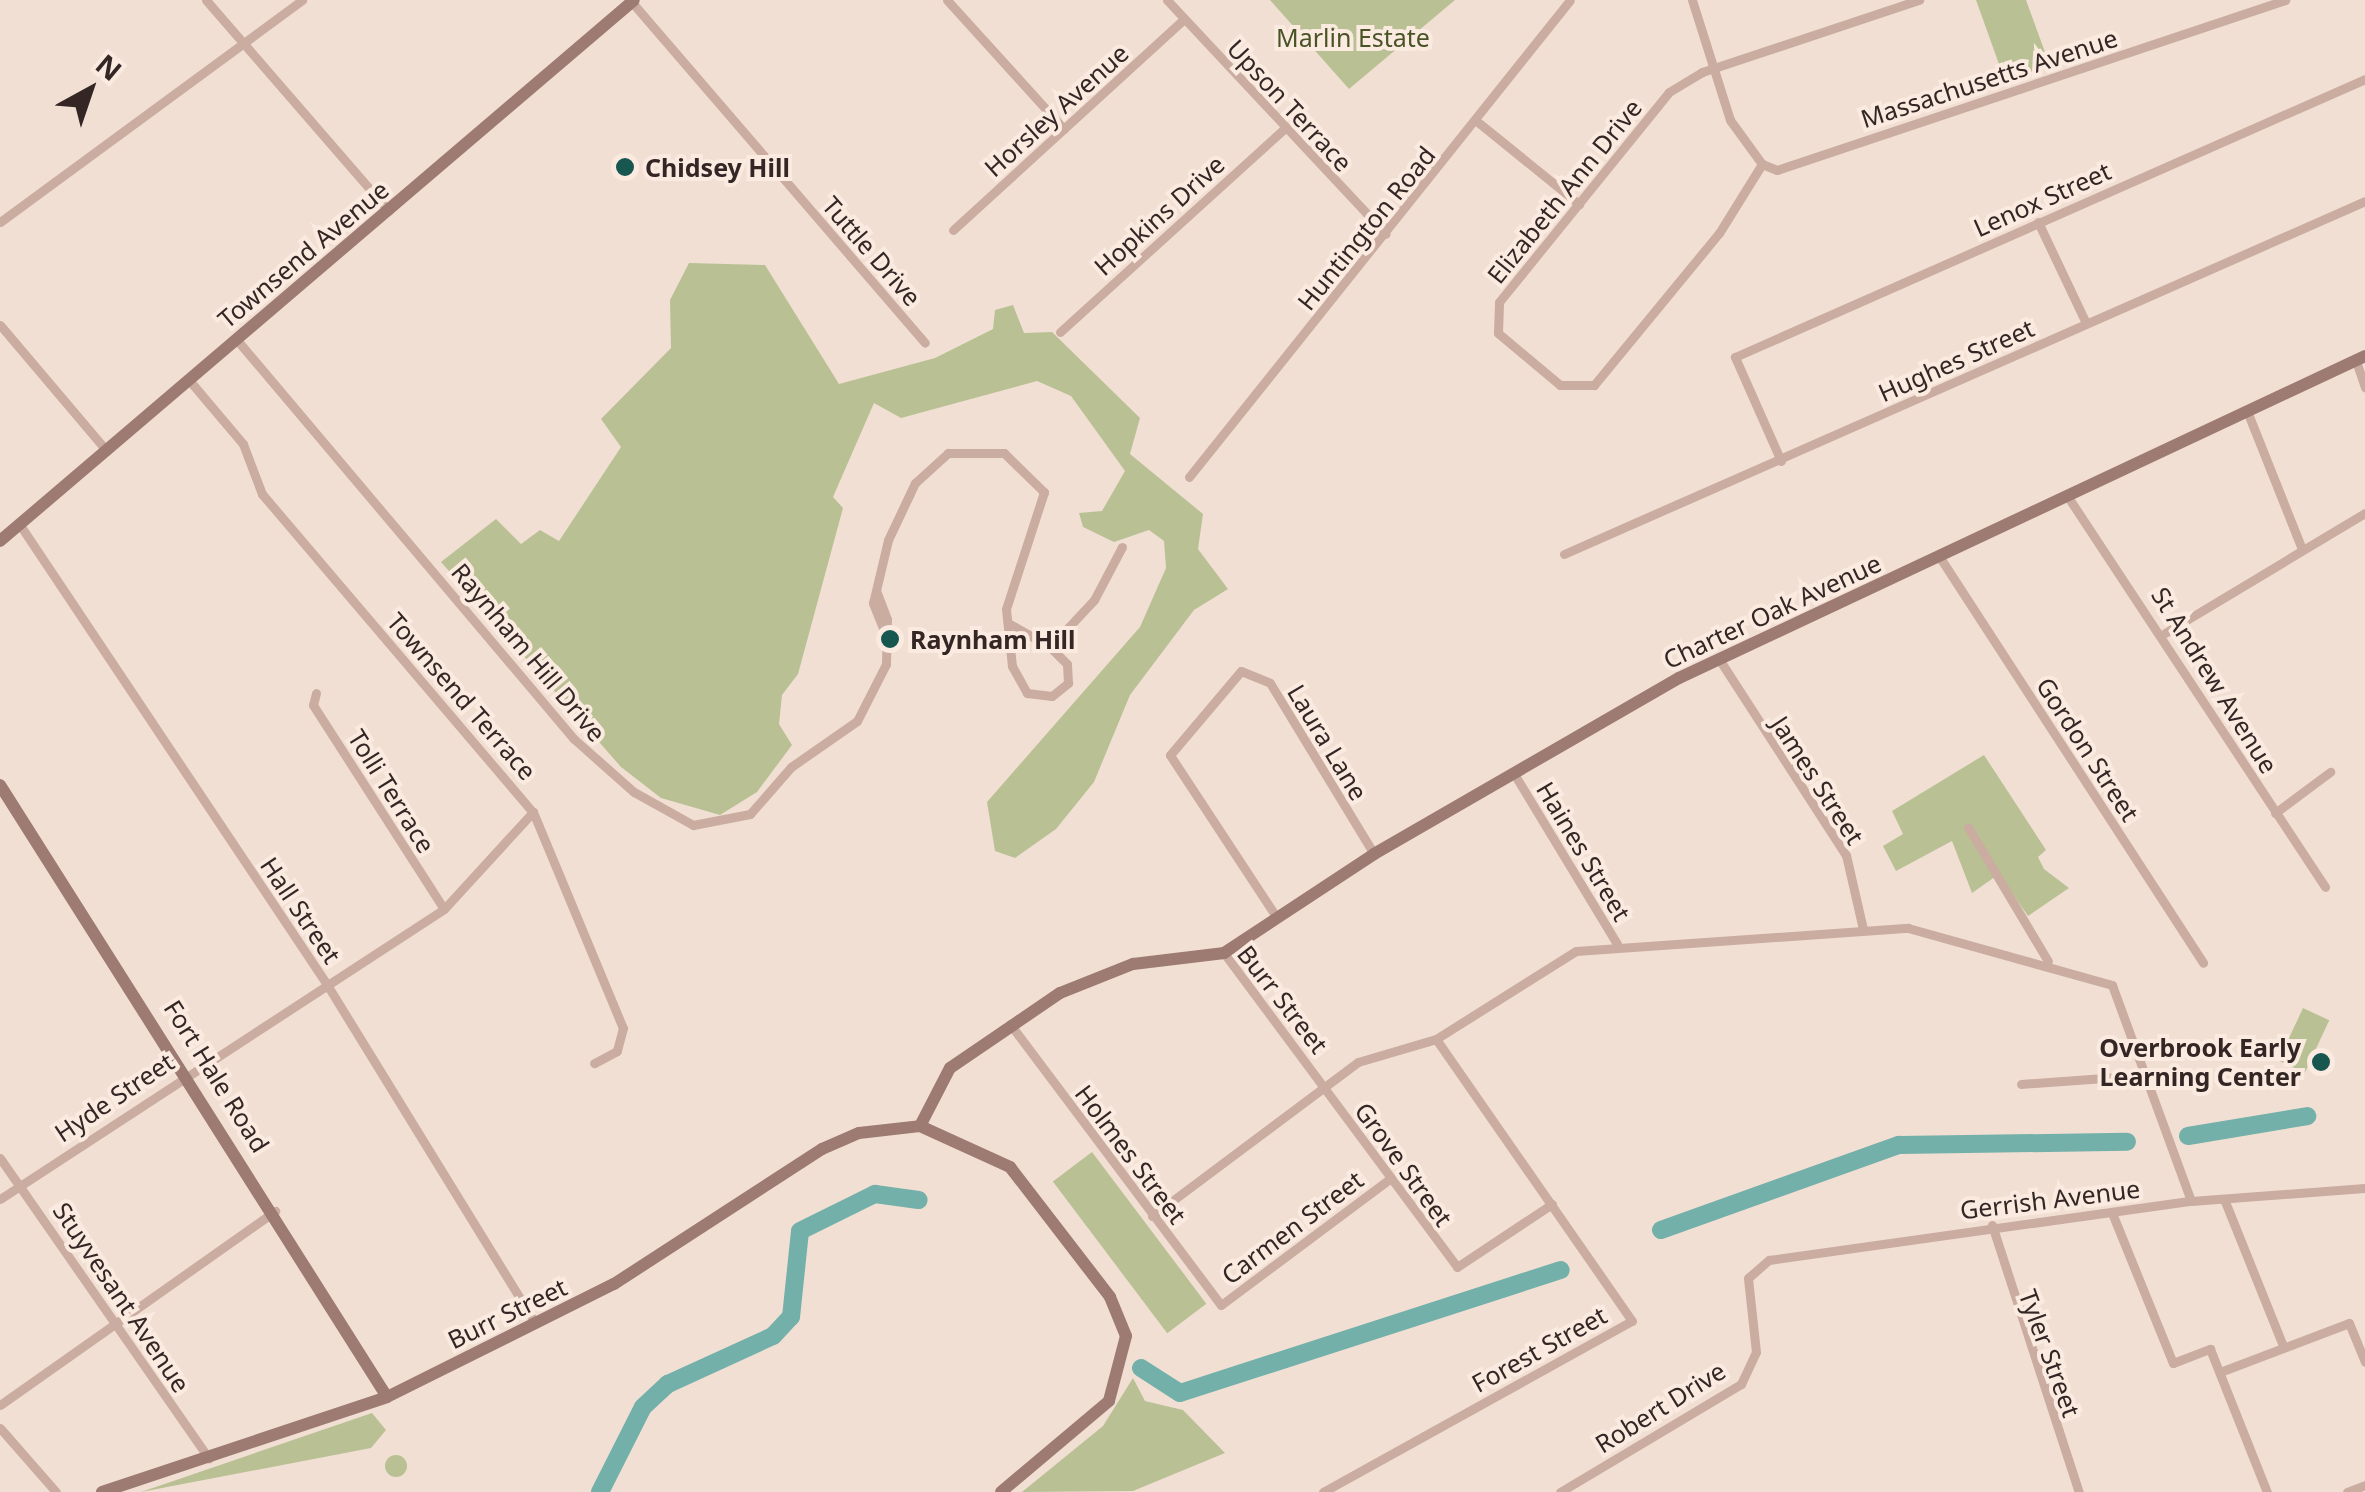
<!DOCTYPE html>
<style>
body{margin:0}
#map{position:relative;width:2365px;height:1492px;overflow:hidden;background:#f2dfd4;font-family:"Noto Sans",sans-serif}
div>[style]{position:absolute}
.green>*{inset:0;background:#b9c194;transform-origin:0 0}
.round{border-radius:50%}
.river>*{height:18px;margin:-9px;padding:0 9px;transform-origin:9px;border-radius:9px;background:#72b0a9}
.street>*{height:9px;margin:-4.5px;padding:0 4.5px;transform-origin:4.5px;border-radius:4.5px;background:#caada0}
.secondary>*{height:12px;margin:-6px;padding:0 6px;transform-origin:6px;border-radius:6px;background:#9d7b72}
.dots>*{width:28px;height:28px;translate:-50% -50%;box-sizing:border-box;border:5px solid #faeae0;border-radius:50%}
span{translate:-50% -50%;white-space:nowrap;text-align:center;line-height:1.15;-webkit-text-stroke:8px #faeae0;paint-order:stroke}
.park-label{font-size:25px;color:#4a5326}
.street-label{font-size:25px;color:#332624}
.poi-label{font-size:25px;color:#332624;font-weight:700}
.left{translate:0 -50%;text-align:left}
.right{translate:-100% -50%;text-align:right}
.north{position:absolute;left:40px;top:40px;width:100px;height:100px;-webkit-text-stroke:8px #faeae0;paint-order:stroke;rotate:40deg;font-size:28px;font-weight:700;line-height:40px;text-align:center;color:#332624}
.north::after{content:'';display:block;margin:auto;width:35px;height:45px;background:#332624;clip-path:polygon(50% 0,100% 100%,50% 72%,0 100%)}
</style>
<div id="map">
<div class="green">
<div style="clip-path:polygon(1270px 0,1455px 0,1349px 89px)"></div>
<div style="clip-path:polygon(1976px 0,2026px 0,2050px 66px,2005px 81px)"></div>
<div style="clip-path:polygon(689px 263px,765px 265px,839px 384px,935px 358px,993px 329px,995px 310px,1013px 305px,1024px 333px,1052px 332px,1140px 418px,1130px 454px,1203px 514px,1198px 549px,1228px 589px,1194px 610px,1130px 695px,1094px 782px,1056px 829px,1015px 858px,995px 851px,987px 802px,1140px 627px,1166px 568px,1164px 541px,1149px 530px,1114px 542px,1083px 527px,1079px 513px,1102px 511px,1125px 471px,1071px 396px,1037px 381px,901px 418px,874px 403px,833px 497px,843px 508px,798px 674px,782px 695px,779px 724px,792px 745px,757px 792px,720px 815px,661px 798px,621px 767px,441px 562px,496px 519px,521px 544px,540px 530px,559px 541px,621px 447px,601px 419px,671px 348px,670px 300px)"></div>
<div style="clip-path:polygon(1984px 755px,2046px 850px,2038px 857px,2044px 869px,2069px 888px,2028px 916px,1999px 874px,1972px 893px,1952px 841px,1896px 871px,1883px 846px,1903px 834px,1892px 811px)"></div>
<div style="left:2303px;top:1008px;width:29px;height:58px;rotate:25deg"></div>
<div style="left:1092px;top:1152px;width:190px;height:49px;rotate:53deg"></div>
<div style="clip-path:polygon(1133px 1378px,1145px 1401px,1183px 1410px,1225px 1453px,1133px 1491px,1022px 1492px,1103px 1426px)"></div>
<div style="clip-path:polygon(372px 1413px,386px 1430px,371px 1448px,141px 1492px)"></div>
<div class="round" style="left:385px;top:1455px;width:22px;height:22px"></div>
</div>
<div class="river">
<div style="left:2188px;top:1136px;width:121px;rotate:-9.5deg"></div>
<div style="left:1661px;top:1230px;width:253px;rotate:-19.7deg"></div>
<div style="left:1899px;top:1145px;width:228px;rotate:-0.8deg"></div>
<div style="left:1141px;top:1368px;width:46px;rotate:32.7deg"></div>
<div style="left:1180px;top:1393px;width:400px;rotate:-17.9deg"></div>
<div style="left:600px;top:1492px;width:95px;rotate:-63.2deg"></div>
<div style="left:643px;top:1407px;width:34px;rotate:-43deg"></div>
<div style="left:668px;top:1384px;width:115px;rotate:-24.6deg"></div>
<div style="left:773px;top:1336px;width:26px;rotate:-47deg"></div>
<div style="left:791px;top:1317px;width:86px;rotate:-84deg"></div>
<div style="left:800px;top:1231px;width:84px;rotate:-26.3deg"></div>
<div style="left:875px;top:1194px;width:44px;rotate:7.8deg"></div>
</div>
<div class="street">
<div style="left:206px;top:0;width:279px;rotate:49.1deg"></div>
<div style="left:630px;top:0;width:452px;rotate:49.3deg"></div>
<div style="left:947px;top:0;width:174px;rotate:47.8deg"></div>
<div style="left:1167px;top:0;width:320px;rotate:46.9deg"></div>
<div style="left:1692px;top:0;width:126px;rotate:72.4deg"></div>
<div style="left:1730px;top:120px;width:54px;rotate:54deg"></div>
<div style="left:1479px;top:123px;width:129px;rotate:39deg"></div>
<div style="left:1762px;top:164px;width:81px;rotate:121.9deg"></div>
<div style="left:1719px;top:233px;width:197px;rotate:129.4deg"></div>
<div style="left:1594px;top:385px;width:34px;rotate:180deg"></div>
<div style="left:1560px;top:385px;width:81px;rotate:-140deg"></div>
<div style="left:1498px;top:333px;width:31px;rotate:-88deg"></div>
<div style="left:1499px;top:302px;width:270px;rotate:-51deg"></div>
<div style="left:1669px;top:92px;width:39px;rotate:-31deg"></div>
<div style="left:1702px;top:72px;width:229px;rotate:-18.4deg"></div>
<div style="left:1762px;top:164px;width:16px;rotate:22deg"></div>
<div style="left:1777px;top:170px;width:536px;rotate:-18.5deg"></div>
<div style="left:0;top:222px;width:375px;rotate:-36.3deg"></div>
<div style="left:2038px;top:222px;width:112px;rotate:64.6deg"></div>
<div style="left:953px;top:230px;width:313px;rotate:-42.4deg"></div>
<div style="left:0;top:325px;width:165px;rotate:49.7deg"></div>
<div style="left:1060px;top:332px;width:304px;rotate:-42.2deg"></div>
<div style="left:237px;top:340px;width:522px;rotate:49.82deg"></div>
<div style="left:574px;top:739px;width:80px;rotate:41.5deg"></div>
<div style="left:634px;top:792px;width:68px;rotate:29.2deg"></div>
<div style="left:693px;top:825px;width:58px;rotate:-10.9deg"></div>
<div style="left:750px;top:814px;width:62px;rotate:-48.9deg"></div>
<div style="left:791px;top:767px;width:80px;rotate:-34.9deg"></div>
<div style="left:857px;top:721px;width:64px;rotate:-63deg"></div>
<div style="left:886px;top:664px;width:45px;rotate:-88.7deg"></div>
<div style="left:887px;top:619px;width:28px;rotate:-111deg"></div>
<div style="left:2356px;top:361px;width:28px;rotate:71deg"></div>
<div style="left:189px;top:380px;width:84px;rotate:49.8deg"></div>
<div style="left:243px;top:444px;width:53px;rotate:69.2deg"></div>
<div style="left:262px;top:494px;width:418px;rotate:49.6deg"></div>
<div style="left:533px;top:812px;width:234px;rotate:67.4deg"></div>
<div style="left:623px;top:1028px;width:24px;rotate:105deg"></div>
<div style="left:617px;top:1051px;width:26px;rotate:152deg"></div>
<div style="left:2247px;top:411px;width:149px;rotate:68.3deg"></div>
<div style="left:1781px;top:461px;width:114px;rotate:-113.9deg"></div>
<div style="left:1735px;top:357px;width:689px;rotate:-23.81deg"></div>
<div style="left:1189px;top:477px;width:610px;rotate:-51.38deg"></div>
<div style="left:2068px;top:497px;width:467px;rotate:56.6deg"></div>
<div style="left:20px;top:525px;width:551px;rotate:56.25deg"></div>
<div style="left:326px;top:983px;width:400px;rotate:58.4deg"></div>
<div style="left:1564px;top:554px;width:875px;rotate:-23.78deg"></div>
<div style="left:1939px;top:556px;width:485px;rotate:57deg"></div>
<div style="left:1008px;top:623px;width:48px;rotate:29.7deg"></div>
<div style="left:883px;top:628px;width:27px;rotate:-112deg"></div>
<div style="left:873px;top:603px;width:65px;rotate:-76.6deg"></div>
<div style="left:888px;top:540px;width:63px;rotate:-64.7deg"></div>
<div style="left:915px;top:483px;width:45px;rotate:-42.3deg"></div>
<div style="left:948px;top:453px;width:56px"></div>
<div style="left:1004px;top:453px;width:56px;rotate:44.3deg"></div>
<div style="left:1044px;top:492px;width:123px;rotate:108deg"></div>
<div style="left:1006px;top:609px;width:57px;rotate:84deg"></div>
<div style="left:1012px;top:666px;width:31px;rotate:61deg"></div>
<div style="left:1027px;top:693px;width:25px;rotate:7deg"></div>
<div style="left:1052px;top:696px;width:21px;rotate:-39deg"></div>
<div style="left:1068px;top:683px;width:19px;rotate:-93deg"></div>
<div style="left:1067px;top:664px;width:24px;rotate:-135deg"></div>
<div style="left:1050px;top:647px;width:64px;rotate:-46.9deg"></div>
<div style="left:1094px;top:600px;width:60px;rotate:-62.2deg"></div>
<div style="left:2165px;top:633px;width:233px;rotate:-31deg"></div>
<div style="left:1719px;top:659px;width:234px;rotate:57.1deg"></div>
<div style="left:1846px;top:855px;width:76px;rotate:77.1deg"></div>
<div style="left:316px;top:693px;width:12px;rotate:104deg"></div>
<div style="left:313px;top:705px;width:242px;rotate:57.3deg"></div>
<div style="left:1516px;top:777px;width:195px;rotate:58.8deg"></div>
<div style="left:2275px;top:813px;width:69px;rotate:-36.7deg"></div>
<div style="left:1968px;top:827px;width:156px;rotate:59.2deg"></div>
<div style="left:1277px;top:918px;width:195px;rotate:-123.3deg"></div>
<div style="left:1170px;top:755px;width:110px;rotate:-49.8deg"></div>
<div style="left:1241px;top:671px;width:31px;rotate:22deg"></div>
<div style="left:1270px;top:683px;width:200px;rotate:58.7deg"></div>
<div style="left:1224px;top:953px;width:391px;rotate:53.4deg"></div>
<div style="left:1457px;top:1267px;width:114px;rotate:-33.6deg"></div>
<div style="left:1010px;top:1024px;width:351px;rotate:53.1deg"></div>
<div style="left:1221px;top:1305px;width:209px;rotate:-36.8deg"></div>
<div style="left:2021px;top:1084px;width:125px;rotate:-4.1deg"></div>
<div style="left:0;top:1158px;width:366px;rotate:55.2deg"></div>
<div style="left:0;top:1199px;width:530px;rotate:-33.15deg"></div>
<div style="left:444px;top:909px;width:132px;rotate:-47.5deg"></div>
<div style="left:2224px;top:1199px;width:158px;rotate:68.1deg"></div>
<div style="left:2112px;top:1213px;width:162px;rotate:67.9deg"></div>
<div style="left:2173px;top:1363px;width:40px;rotate:-21deg"></div>
<div style="left:2210px;top:1349px;width:154px;rotate:68.3deg"></div>
<div style="left:1152px;top:1216px;width:257px;rotate:-36.8deg"></div>
<div style="left:1358px;top:1062px;width:81px;rotate:-16.4deg"></div>
<div style="left:1436px;top:1039px;width:165px;rotate:-32.2deg"></div>
<div style="left:1576px;top:951px;width:333px;rotate:-4deg"></div>
<div style="left:1908px;top:928px;width:212px;rotate:15.6deg"></div>
<div style="left:2112px;top:985px;width:230px;rotate:69.9deg"></div>
<div style="left:1992px;top:1225px;width:281px;rotate:72deg"></div>
<div style="left:2220px;top:1372px;width:138px;rotate:-20.8deg"></div>
<div style="left:2349px;top:1323px;width:42px;rotate:67.7deg"></div>
<div style="left:0;top:1405px;width:337px;rotate:-35.2deg"></div>
<div style="left:0;top:1428px;width:85px;rotate:48.8deg"></div>
<div style="left:1323px;top:1492px;width:353px;rotate:-29deg"></div>
<div style="left:1632px;top:1321px;width:343px;rotate:-124.8deg"></div>
<div style="left:1560px;top:1492px;width:211px;rotate:-30.8deg"></div>
<div style="left:1741px;top:1384px;width:35px;rotate:-65deg"></div>
<div style="left:1756px;top:1352px;width:74px;rotate:-96.2deg"></div>
<div style="left:1748px;top:1278px;width:28px;rotate:-41deg"></div>
<div style="left:1769px;top:1260px;width:426px;rotate:-8deg"></div>
<div style="left:2191px;top:1201px;width:174px;rotate:-4.3deg"></div>
<div style="left:2347px;top:1492px;width:19px;rotate:-21deg"></div>
</div>
<div class="secondary">
<div style="left:0;top:541px;width:833px;rotate:-40.47deg"></div>
<div style="left:0;top:785px;width:724px;rotate:57.69deg"></div>
<div style="left:920px;top:1126px;width:65px;rotate:-62.7deg"></div>
<div style="left:950px;top:1068px;width:133px;rotate:-34.3deg"></div>
<div style="left:1060px;top:993px;width:79px;rotate:-21.7deg"></div>
<div style="left:1133px;top:964px;width:92px;rotate:-6.9deg"></div>
<div style="left:1224px;top:953px;width:180px;rotate:-33.4deg"></div>
<div style="left:1374px;top:854px;width:352px;rotate:-30deg"></div>
<div style="left:1679px;top:678px;width:758px;rotate:-25.14deg"></div>
<div style="left:102px;top:1492px;width:300px;rotate:-18.4deg"></div>
<div style="left:387px;top:1397px;width:254px;rotate:-26.5deg"></div>
<div style="left:614px;top:1284px;width:248px;rotate:-33deg"></div>
<div style="left:822px;top:1149px;width:40px;rotate:-23.4deg"></div>
<div style="left:859px;top:1133px;width:61px;rotate:-6.5deg"></div>
<div style="left:920px;top:1126px;width:99px;rotate:24.5deg"></div>
<div style="left:1010px;top:1167px;width:164px;rotate:52.4deg"></div>
<div style="left:1110px;top:1297px;width:42px;rotate:67.7deg"></div>
<div style="left:1126px;top:1336px;width:67px;rotate:104.7deg"></div>
<div style="left:1109px;top:1401px;width:141px;rotate:139.9deg"></div>
</div>
<div class="dots">
<div style="left:625px;top:167px;background:#185650"></div>
<div style="left:890px;top:639px;background:#185650"></div>
<div style="left:2321px;top:1062px;background:#185650"></div>
</div>
<div class="park-label">
<span style="left:1353px;top:37px">Marlin Estate</span>
</div>
<div class="street-label">
<span style="left:1989px;top:78px;rotate:-18deg">Massachusetts Avenue</span>
<span style="left:1290px;top:105px;rotate:47deg">Upson Terrace</span>
<span style="left:1056px;top:110px;rotate:-42deg">Horsley Avenue</span>
<span style="left:1564px;top:191px;rotate:-51deg">Elizabeth Ann Drive</span>
<span style="left:2042px;top:199px;rotate:-24deg">Lenox Street</span>
<span style="left:1159px;top:215px;rotate:-42deg">Hopkins Drive</span>
<span style="left:1366px;top:228px;rotate:-51deg">Huntington Road</span>
<span style="left:872px;top:251px;rotate:49deg">Tuttle Drive</span>
<span style="left:303px;top:254px;rotate:-40deg">Townsend Avenue</span>
<span style="left:1956px;top:360px;rotate:-24deg">Hughes Street</span>
<span style="left:1772px;top:611px;rotate:-25deg">Charter Oak Avenue</span>
<span style="left:529px;top:652px;rotate:50deg">Raynham Hill Drive</span>
<span style="left:2215px;top:680px;rotate:58deg">St Andrew Avenue</span>
<span style="left:462px;top:696px;rotate:49deg">Townsend Terrace</span>
<span style="left:1328px;top:742px;rotate:59deg">Laura Lane</span>
<span style="left:2088px;top:749px;rotate:57deg">Gordon Street</span>
<span style="left:1818px;top:780px;rotate:57deg">James Street</span>
<span style="left:392px;top:791px;rotate:58deg">Tolli Terrace</span>
<span style="left:1584px;top:851px;rotate:59deg">Haines Street</span>
<span style="left:301px;top:910px;rotate:56deg">Hall Street</span>
<span style="left:1283px;top:999px;rotate:52deg">Burr Street</span>
<span style="left:217px;top:1076px;rotate:58deg">Fort Hale Road</span>
<span style="left:114px;top:1097px;rotate:-34deg">Hyde Street</span>
<span style="left:1131px;top:1154px;rotate:53deg">Holmes Street</span>
<span style="left:1404px;top:1164px;rotate:54deg">Grove Street</span>
<span style="left:2050px;top:1199px;rotate:-7deg">Gerrish Avenue</span>
<span style="left:1292px;top:1227px;rotate:-37deg">Carmen Street</span>
<span style="left:122px;top:1297px;rotate:56deg">Stuyvesant Avenue</span>
<span style="left:507px;top:1313px;rotate:-26deg">Burr Street</span>
<span style="left:1539px;top:1349px;rotate:-29deg">Forest Street</span>
<span style="left:2050px;top:1353px;rotate:70deg">Tyler Street</span>
<span style="left:1660px;top:1407px;rotate:-32deg">Robert Drive</span>
</div>
<div class="poi-label">
<span class="left" style="left:645px;top:167px">Chidsey Hill</span>
<span class="left" style="left:910px;top:639px">Raynham Hill</span>
<span class="right" style="left:2301px;top:1062px">Overbrook Early<br>Learning Center</span>
</div>
<div class="north">N</div>
</div>
